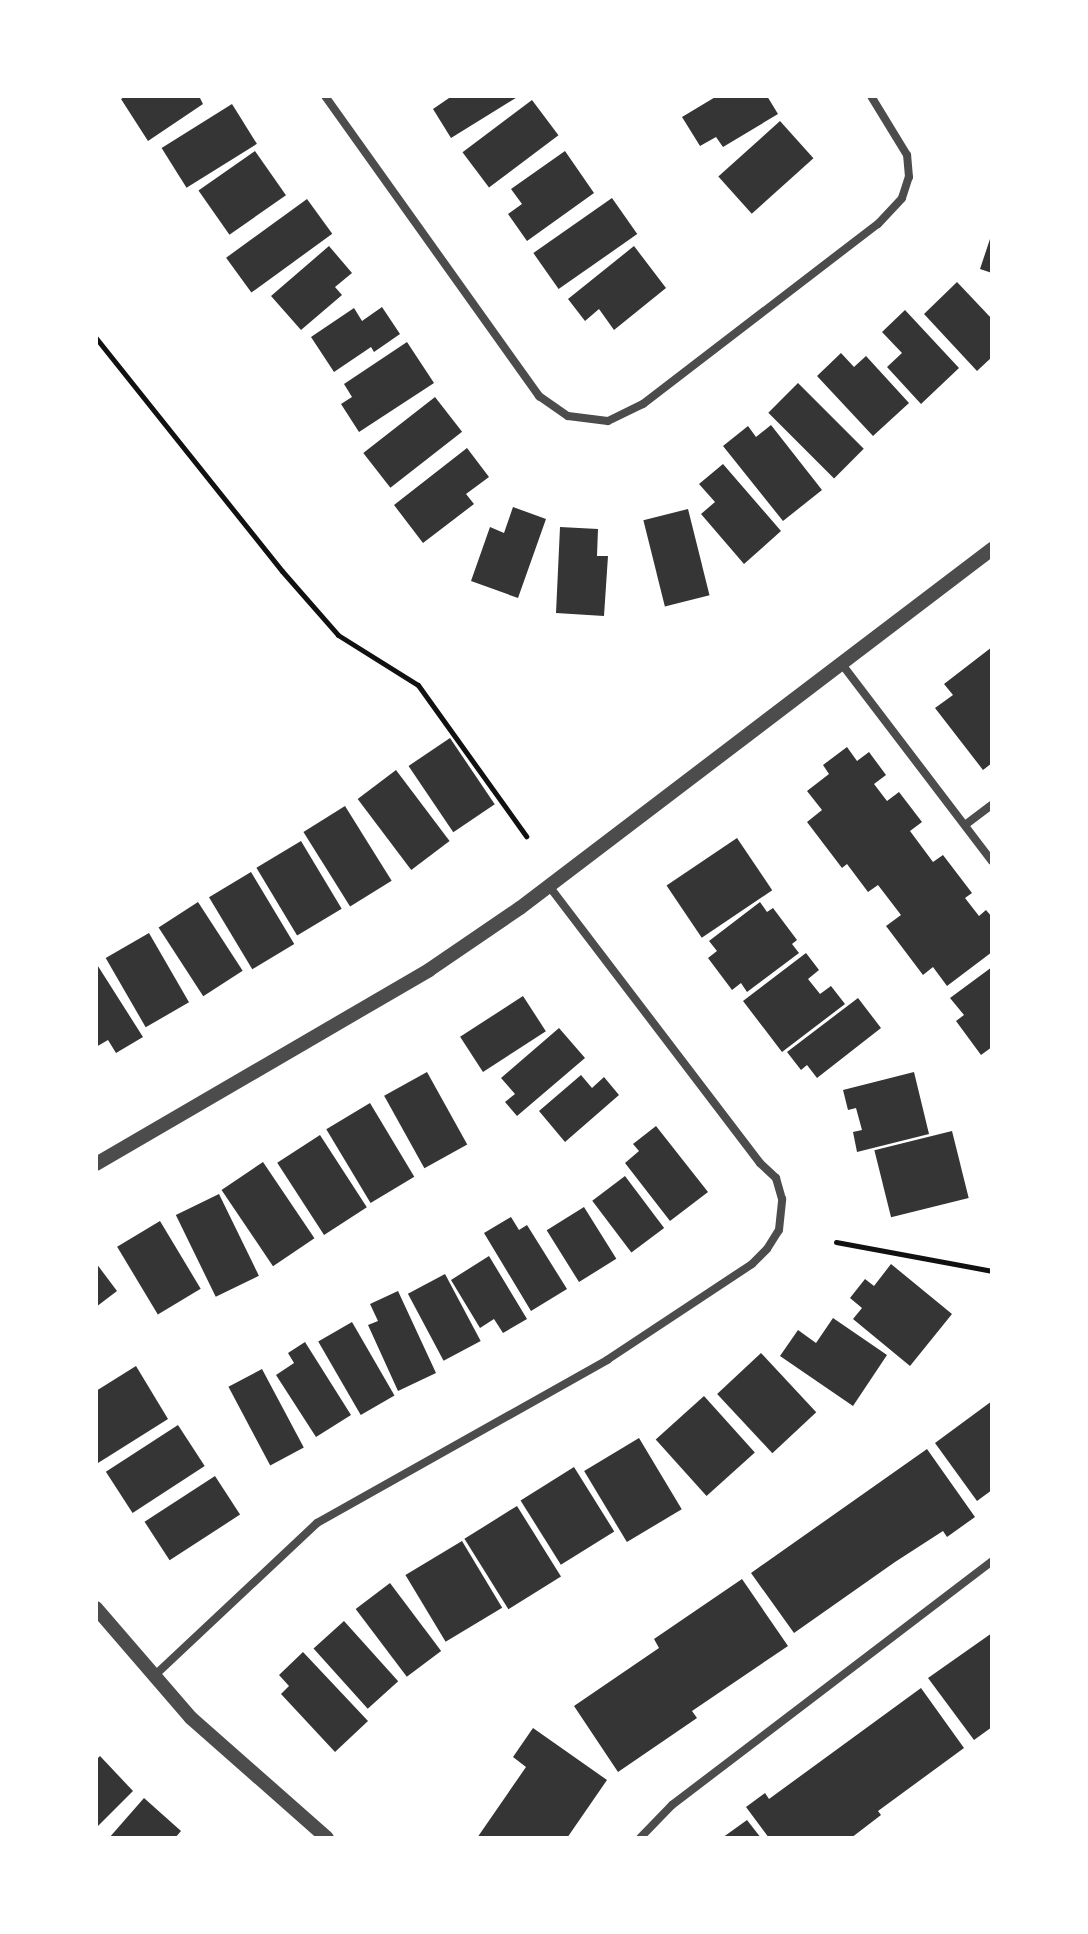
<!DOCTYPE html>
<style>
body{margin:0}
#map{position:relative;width:1088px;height:1934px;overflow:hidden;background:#fff;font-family:"Alegreya Sans",sans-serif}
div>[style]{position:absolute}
.building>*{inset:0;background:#353535;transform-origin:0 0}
.path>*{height:5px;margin:-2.5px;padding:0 2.5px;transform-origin:2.5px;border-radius:2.5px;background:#111}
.minor>*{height:8px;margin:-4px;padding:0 4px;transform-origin:4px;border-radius:4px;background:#4c4c4c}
.tertiary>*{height:14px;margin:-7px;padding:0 7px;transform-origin:7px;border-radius:7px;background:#4c4c4c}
span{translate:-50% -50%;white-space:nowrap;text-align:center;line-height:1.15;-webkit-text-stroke:6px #fff;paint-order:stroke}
.frame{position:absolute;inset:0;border:98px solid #fff;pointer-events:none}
</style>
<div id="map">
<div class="building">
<div style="clip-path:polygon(126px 96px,203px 96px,200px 98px,203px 104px,148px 141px,121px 99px)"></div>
<div style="clip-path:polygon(519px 96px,451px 138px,433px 109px,452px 96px)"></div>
<div style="clip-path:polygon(717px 96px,767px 96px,778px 114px,723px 147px,716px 137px,700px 146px,682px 117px)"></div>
<div style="left:532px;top:100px;width:44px;height:87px;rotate:53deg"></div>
<div style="left:232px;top:104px;width:47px;height:83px;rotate:58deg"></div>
<div style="left:780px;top:121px;width:50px;height:83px;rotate:48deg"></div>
<div style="left:255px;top:151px;width:54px;height:69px;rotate:55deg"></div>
<div style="clip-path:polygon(565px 151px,594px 193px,527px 241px,508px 214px,522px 204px,511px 189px)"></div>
<div style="left:612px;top:198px;width:44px;height:96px;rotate:55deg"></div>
<div style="left:307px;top:199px;width:43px;height:100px;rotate:54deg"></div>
<div style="clip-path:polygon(991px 236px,992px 236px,992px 273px,980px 269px)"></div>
<div style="clip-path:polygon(329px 246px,352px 273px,335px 287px,342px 295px,301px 330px,271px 296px)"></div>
<div style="clip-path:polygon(634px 246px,666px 288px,614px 330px,599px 309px,585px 321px,568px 299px)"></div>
<div style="clip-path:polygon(957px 282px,992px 319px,992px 357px,977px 371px,924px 314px)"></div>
<div style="clip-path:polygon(382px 307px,400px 334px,374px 352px,371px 347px,334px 372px,311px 337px,354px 308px,362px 321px)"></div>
<div style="clip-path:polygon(905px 310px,959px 368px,921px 404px,887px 367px,902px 353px,882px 332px)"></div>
<div style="clip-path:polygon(407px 342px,434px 383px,359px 432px,341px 404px,352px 397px,344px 384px)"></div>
<div style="clip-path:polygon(841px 353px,854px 367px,866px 356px,909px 403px,873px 436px,817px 376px)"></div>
<div style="left:798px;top:383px;width:93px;height:42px;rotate:45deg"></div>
<div style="left:435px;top:397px;width:44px;height:91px;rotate:52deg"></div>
<div style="clip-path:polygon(771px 425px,822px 490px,783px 521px,723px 446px,748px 426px,756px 437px)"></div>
<div style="clip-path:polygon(467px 448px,489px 477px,466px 494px,474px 504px,423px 543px,394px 505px)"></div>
<div style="clip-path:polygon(723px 464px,781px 531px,744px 564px,701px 514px,715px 502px,699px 484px)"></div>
<div style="clip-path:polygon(513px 507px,546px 519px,518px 598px,471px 581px,490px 527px,504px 533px)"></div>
<div style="left:688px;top:509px;width:89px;height:46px;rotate:76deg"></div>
<div style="clip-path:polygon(560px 527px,598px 529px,597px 556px,608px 556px,604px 616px,556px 613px)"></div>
<div style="clip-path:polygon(992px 647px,992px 763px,983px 770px,935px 708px,953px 695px,944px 684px)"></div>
<div style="left:450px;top:738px;width:80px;height:50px;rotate:56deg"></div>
<div style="clip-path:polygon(847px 747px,857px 761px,869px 752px,886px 775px,874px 784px,887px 801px,899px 792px,922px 822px,910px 831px,933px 862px,943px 855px,972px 893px,965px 898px,979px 916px,986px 910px,992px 917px,992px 952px,947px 986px,933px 967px,923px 975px,886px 926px,901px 915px,878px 885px,868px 892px,847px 864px,842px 868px,807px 822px,822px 810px,807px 791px,829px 774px,823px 765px)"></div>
<div style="left:396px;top:770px;width:89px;height:48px;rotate:53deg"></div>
<div style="left:345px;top:806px;width:88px;height:49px;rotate:58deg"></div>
<div style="left:737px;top:838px;width:63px;height:85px;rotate:56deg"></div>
<div style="left:301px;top:841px;width:79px;height:52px;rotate:59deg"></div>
<div style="left:251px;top:872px;width:84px;height:49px;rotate:59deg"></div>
<div style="left:198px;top:902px;width:82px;height:47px;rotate:57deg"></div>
<div style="clip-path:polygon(760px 902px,767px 912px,773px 908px,797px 940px,792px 944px,799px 953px,747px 992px,741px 983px,732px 990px,708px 958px,717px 951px,709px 941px)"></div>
<div style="left:149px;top:933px;width:80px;height:50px;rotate:60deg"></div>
<div style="clip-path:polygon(806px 953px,819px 970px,808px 979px,820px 994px,831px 986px,845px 1004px,782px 1052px,743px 1001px)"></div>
<div style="clip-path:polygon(96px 963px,143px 1037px,116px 1053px,108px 1040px,96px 1047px)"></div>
<div style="clip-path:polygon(992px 967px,992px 1047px,981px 1055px,956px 1021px,964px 1015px,950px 998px)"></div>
<div style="left:523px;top:996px;width:42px;height:75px;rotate:57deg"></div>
<div style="clip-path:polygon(858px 998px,881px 1028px,817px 1078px,807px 1065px,801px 1070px,787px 1052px)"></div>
<div style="clip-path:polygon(559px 1028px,585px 1058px,517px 1116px,505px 1102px,515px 1094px,501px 1078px)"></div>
<div style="left:427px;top:1072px;width:83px;height:49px;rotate:61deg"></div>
<div style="clip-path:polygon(914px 1072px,929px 1134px,857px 1152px,853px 1132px,862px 1130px,856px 1108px,848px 1110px,843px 1090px)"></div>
<div style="clip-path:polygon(581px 1075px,592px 1088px,604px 1077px,619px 1095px,565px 1142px,539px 1111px)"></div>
<div style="left:370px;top:1103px;width:86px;height:51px;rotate:59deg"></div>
<div style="clip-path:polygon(656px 1126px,708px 1192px,670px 1221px,625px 1163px,639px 1151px,633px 1144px)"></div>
<div style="left:952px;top:1131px;width:69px;height:80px;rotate:76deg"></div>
<div style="left:320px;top:1135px;width:86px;height:51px;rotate:57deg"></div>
<div style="left:263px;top:1162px;width:92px;height:50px;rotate:56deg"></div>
<div style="left:625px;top:1176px;width:65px;height:41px;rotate:53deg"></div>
<div style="left:219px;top:1194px;width:91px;height:48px;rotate:64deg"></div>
<div style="left:584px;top:1207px;width:61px;height:44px;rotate:58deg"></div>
<div style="clip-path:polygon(511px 1217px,519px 1230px,527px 1225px,567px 1289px,531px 1311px,484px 1233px)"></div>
<div style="left:160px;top:1221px;width:79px;height:50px;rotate:59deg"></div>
<div style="clip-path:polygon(489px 1256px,527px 1319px,503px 1333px,494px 1319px,480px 1328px,451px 1280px)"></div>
<div style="clip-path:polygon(96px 1263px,117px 1291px,96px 1307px)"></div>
<div style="clip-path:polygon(891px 1264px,952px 1314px,910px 1366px,853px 1319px,862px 1308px,850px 1298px,865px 1279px,874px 1286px)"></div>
<div style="left:445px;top:1274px;width:76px;height:42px;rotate:62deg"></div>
<div style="clip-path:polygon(398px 1291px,436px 1373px,398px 1391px,368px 1325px,378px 1321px,370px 1304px)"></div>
<div style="clip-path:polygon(833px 1318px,887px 1355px,853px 1406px,780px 1356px,798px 1330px,816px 1343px)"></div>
<div style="left:352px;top:1322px;width:85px;height:39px;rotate:60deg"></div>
<div style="clip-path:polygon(305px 1342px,351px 1415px,316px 1437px,276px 1375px,294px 1363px,288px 1353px)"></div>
<div style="left:761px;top:1353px;width:81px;height:60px;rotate:47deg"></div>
<div style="clip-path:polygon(136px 1366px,168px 1419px,98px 1463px,96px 1391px)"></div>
<div style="left:262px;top:1369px;width:89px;height:38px;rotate:62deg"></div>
<div style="left:704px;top:1396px;width:76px;height:65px;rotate:48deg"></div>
<div style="clip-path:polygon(992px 1401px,992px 1490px,977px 1501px,935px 1443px)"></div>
<div style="left:178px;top:1425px;width:49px;height:86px;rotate:57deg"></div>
<div style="left:639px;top:1438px;width:83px;height:64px;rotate:59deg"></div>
<div style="clip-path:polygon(927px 1449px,975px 1517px,947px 1537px,943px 1531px,895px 1562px,794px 1633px,751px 1573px)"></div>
<div style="left:574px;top:1467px;width:76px;height:63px;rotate:58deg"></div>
<div style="left:215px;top:1476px;width:46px;height:84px;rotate:57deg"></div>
<div style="left:517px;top:1506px;width:83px;height:62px;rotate:58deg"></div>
<div style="left:462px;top:1541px;width:78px;height:66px;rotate:59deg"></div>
<div style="clip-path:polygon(742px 1579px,788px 1646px,692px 1711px,697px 1718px,618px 1772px,574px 1706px,659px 1648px,654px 1639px)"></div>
<div style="left:390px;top:1583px;width:85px;height:43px;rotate:53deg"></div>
<div style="left:344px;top:1621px;width:81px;height:41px;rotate:48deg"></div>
<div style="clip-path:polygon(992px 1633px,992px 1727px,974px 1740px,928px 1678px)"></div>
<div style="clip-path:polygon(303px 1652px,368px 1721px,335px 1752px,281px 1694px,289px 1686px,279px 1675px)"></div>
<div style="clip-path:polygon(921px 1688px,964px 1748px,878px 1811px,881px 1815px,851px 1838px,769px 1838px,746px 1807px,765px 1793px,769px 1799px)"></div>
<div style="clip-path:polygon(533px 1728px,607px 1780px,567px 1838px,477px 1838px,526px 1767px,513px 1757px)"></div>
<div style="clip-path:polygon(100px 1756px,133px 1791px,96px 1828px,96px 1760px)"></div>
<div style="clip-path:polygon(144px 1798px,181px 1831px,175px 1838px,109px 1838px)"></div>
<div style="clip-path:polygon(747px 1820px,761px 1838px,722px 1838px)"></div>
</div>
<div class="path">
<div style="left:96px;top:338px;width:298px;rotate:51.4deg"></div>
<div style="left:282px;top:571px;width:85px;rotate:48.8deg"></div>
<div style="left:338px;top:635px;width:94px;rotate:32deg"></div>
<div style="left:418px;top:685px;width:186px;rotate:54.4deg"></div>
<div style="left:836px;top:1242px;width:159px;rotate:10.5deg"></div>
</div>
<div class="minor">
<div style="left:325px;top:96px;width:369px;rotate:54.5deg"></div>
<div style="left:539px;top:396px;width:35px;rotate:35deg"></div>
<div style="left:568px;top:416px;width:40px;rotate:7.1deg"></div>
<div style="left:608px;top:421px;width:39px;rotate:-26deg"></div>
<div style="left:643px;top:404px;width:296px;rotate:-37.5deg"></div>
<div style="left:878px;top:224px;width:35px;rotate:-47deg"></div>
<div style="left:902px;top:198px;width:22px;rotate:-72deg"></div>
<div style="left:909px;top:177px;width:22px;rotate:-95deg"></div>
<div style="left:907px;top:155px;width:69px;rotate:-121.4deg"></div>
<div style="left:841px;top:663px;width:249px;rotate:52.7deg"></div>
<div style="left:965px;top:825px;width:34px;rotate:-37deg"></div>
<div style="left:153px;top:1677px;width:225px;rotate:-43.2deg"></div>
<div style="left:317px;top:1523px;width:333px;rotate:-29.3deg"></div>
<div style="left:607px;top:1360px;width:174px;rotate:-33.5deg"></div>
<div style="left:752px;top:1264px;width:21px;rotate:-45deg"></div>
<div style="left:767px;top:1249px;width:22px;rotate:-58deg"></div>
<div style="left:779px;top:1230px;width:31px;rotate:-84deg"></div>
<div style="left:782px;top:1199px;width:22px;rotate:-106deg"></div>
<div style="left:776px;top:1178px;width:22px;rotate:-137deg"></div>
<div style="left:760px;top:1163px;width:347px;rotate:-127.3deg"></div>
<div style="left:640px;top:1838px;width:46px;rotate:-45.9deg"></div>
<div style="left:672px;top:1805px;width:402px;rotate:-37.3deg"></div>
</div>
<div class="tertiary">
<div style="left:96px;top:1164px;width:385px;rotate:-30.2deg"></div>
<div style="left:429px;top:970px;width:110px;rotate:-34.3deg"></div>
<div style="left:520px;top:908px;width:593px;rotate:-37.26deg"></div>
<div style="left:96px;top:1608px;width:145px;rotate:49.2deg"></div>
<div style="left:191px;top:1718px;width:181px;rotate:41.4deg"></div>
</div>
<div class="frame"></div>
</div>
